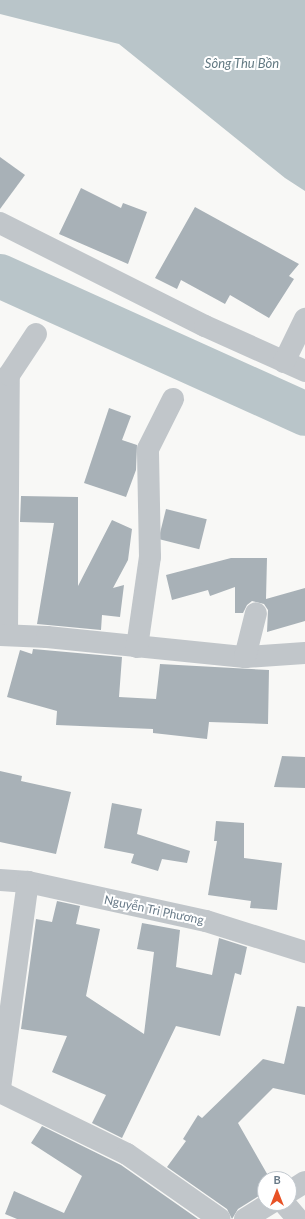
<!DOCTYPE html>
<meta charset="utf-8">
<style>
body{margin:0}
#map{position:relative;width:305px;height:1219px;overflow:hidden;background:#f8f8f6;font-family:Lato,sans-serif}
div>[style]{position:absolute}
.water>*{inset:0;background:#b9c5c9}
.river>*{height:44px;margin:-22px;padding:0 22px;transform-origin:22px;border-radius:22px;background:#b9c5c9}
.building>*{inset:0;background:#a8b1b7;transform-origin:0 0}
.minor>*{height:22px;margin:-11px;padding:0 11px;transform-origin:11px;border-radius:11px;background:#c1c6ca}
span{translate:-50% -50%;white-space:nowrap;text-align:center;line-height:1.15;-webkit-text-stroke:4px #fff;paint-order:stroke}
.street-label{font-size:12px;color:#677987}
.water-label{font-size:13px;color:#637a83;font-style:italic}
.north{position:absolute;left:257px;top:1171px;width:40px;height:40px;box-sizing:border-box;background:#fff;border:1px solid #c2c9cf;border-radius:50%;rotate:0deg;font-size:11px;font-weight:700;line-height:16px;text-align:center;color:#677987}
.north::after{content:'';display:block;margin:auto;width:14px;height:18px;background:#e85226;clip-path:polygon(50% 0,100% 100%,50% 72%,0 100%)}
</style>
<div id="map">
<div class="water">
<div style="clip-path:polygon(0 0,305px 0,305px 191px,285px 178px,119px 44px,0 14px)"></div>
</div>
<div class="river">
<div style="left:0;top:276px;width:335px;rotate:24.3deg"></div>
</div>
<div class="building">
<div style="clip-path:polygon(0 157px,25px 175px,0 209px)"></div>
<div style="clip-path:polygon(81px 188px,121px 208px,123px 203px,147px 212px,128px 264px,59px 234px)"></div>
<div style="clip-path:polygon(195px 207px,299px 264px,289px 276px,294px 279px,269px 318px,230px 295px,225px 304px,181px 280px,177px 289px,155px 278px)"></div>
<div style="clip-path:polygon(109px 408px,131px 416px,122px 440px,137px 445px,136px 470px,126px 497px,84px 483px)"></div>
<div style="clip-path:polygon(21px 496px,78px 497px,78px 586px,112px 520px,132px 529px,128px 560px,113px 588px,124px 585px,120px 617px,102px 615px,101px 630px,37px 624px,54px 523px,20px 522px)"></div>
<div style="left:166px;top:509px;width:42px;height:31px;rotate:14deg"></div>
<div style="clip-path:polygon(231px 558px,267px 558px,266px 599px,305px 588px,305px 621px,267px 632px,268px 610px,264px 604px,252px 601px,247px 605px,243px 613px,235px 613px,235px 587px,210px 596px,208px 590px,172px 600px,166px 575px)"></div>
<div style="clip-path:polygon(33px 649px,122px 657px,119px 697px,156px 699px,160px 664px,269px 670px,268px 724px,209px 722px,207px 739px,153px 733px,153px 729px,56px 725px,57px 711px,7px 697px,20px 650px,32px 654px)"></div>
<div style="clip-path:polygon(282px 756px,305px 757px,305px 788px,274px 787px)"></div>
<div style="clip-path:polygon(0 771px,22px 776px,21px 781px,71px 792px,56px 854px,0 842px)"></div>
<div style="clip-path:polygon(112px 803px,142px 809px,137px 834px,190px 851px,187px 863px,162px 859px,158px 871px,131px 863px,134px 854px,104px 848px)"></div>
<div style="clip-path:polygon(216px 821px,244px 823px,244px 858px,282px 863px,277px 910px,250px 908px,251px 901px,208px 895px,217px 841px,214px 841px)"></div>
<div style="clip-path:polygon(57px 901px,80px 906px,76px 924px,100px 929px,86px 996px,144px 1034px,154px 952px,137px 949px,142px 923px,180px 930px,176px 967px,212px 975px,219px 938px,247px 947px,241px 975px,235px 973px,220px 1036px,176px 1026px,122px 1138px,92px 1123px,106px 1095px,52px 1072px,67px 1036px,21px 1029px,36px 919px,52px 922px)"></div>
<div style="clip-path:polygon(297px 1006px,305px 1007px,305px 1095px,273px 1088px,238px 1123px,270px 1179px,265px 1179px,265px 1192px,238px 1209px,232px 1219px,227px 1209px,167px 1167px,186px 1141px,183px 1139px,198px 1115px,202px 1118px,263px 1059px,284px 1064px)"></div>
<div style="clip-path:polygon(42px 1126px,121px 1165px,198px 1219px,17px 1219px,5px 1214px,14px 1191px,64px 1213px,82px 1176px,31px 1143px)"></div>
</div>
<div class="minor">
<div style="left:0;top:223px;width:229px;rotate:26.7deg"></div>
<div style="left:205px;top:326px;width:110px;rotate:24.2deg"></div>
<div style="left:284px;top:362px;width:48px;rotate:-64deg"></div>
<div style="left:7px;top:634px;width:259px;rotate:-89.6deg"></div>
<div style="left:9px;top:375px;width:49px;rotate:-56.6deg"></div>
<div style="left:0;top:635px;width:47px;rotate:2.4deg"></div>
<div style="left:47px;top:637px;width:199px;rotate:5.8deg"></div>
<div style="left:245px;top:657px;width:60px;rotate:-3.8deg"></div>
<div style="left:137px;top:647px;width:91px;rotate:-81.8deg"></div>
<div style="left:150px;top:557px;width:108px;rotate:-91.1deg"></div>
<div style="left:148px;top:449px;width:56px;rotate:-63.4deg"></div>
<div style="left:245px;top:657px;width:45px;rotate:-76deg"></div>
<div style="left:0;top:880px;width:28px;rotate:4deg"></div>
<div style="left:28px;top:882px;width:182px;rotate:12.4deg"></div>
<div style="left:206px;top:921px;width:104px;rotate:17.4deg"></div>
<div style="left:0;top:1088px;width:208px;rotate:-82.3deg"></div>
<div style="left:0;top:1092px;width:141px;rotate:26deg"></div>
<div style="left:127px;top:1154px;width:113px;rotate:35deg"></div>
<div style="left:289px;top:1192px;width:19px;rotate:-32deg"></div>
<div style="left:284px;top:1203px;width:21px;rotate:49deg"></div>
<div style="left:245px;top:1219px;width:31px;rotate:-32deg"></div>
</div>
<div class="street-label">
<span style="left:154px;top:910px;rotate:12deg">Nguyễn Tri Phương</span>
</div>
<div class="water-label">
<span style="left:242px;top:63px">Sông Thu Bồn</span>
</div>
<div class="north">B</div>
</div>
